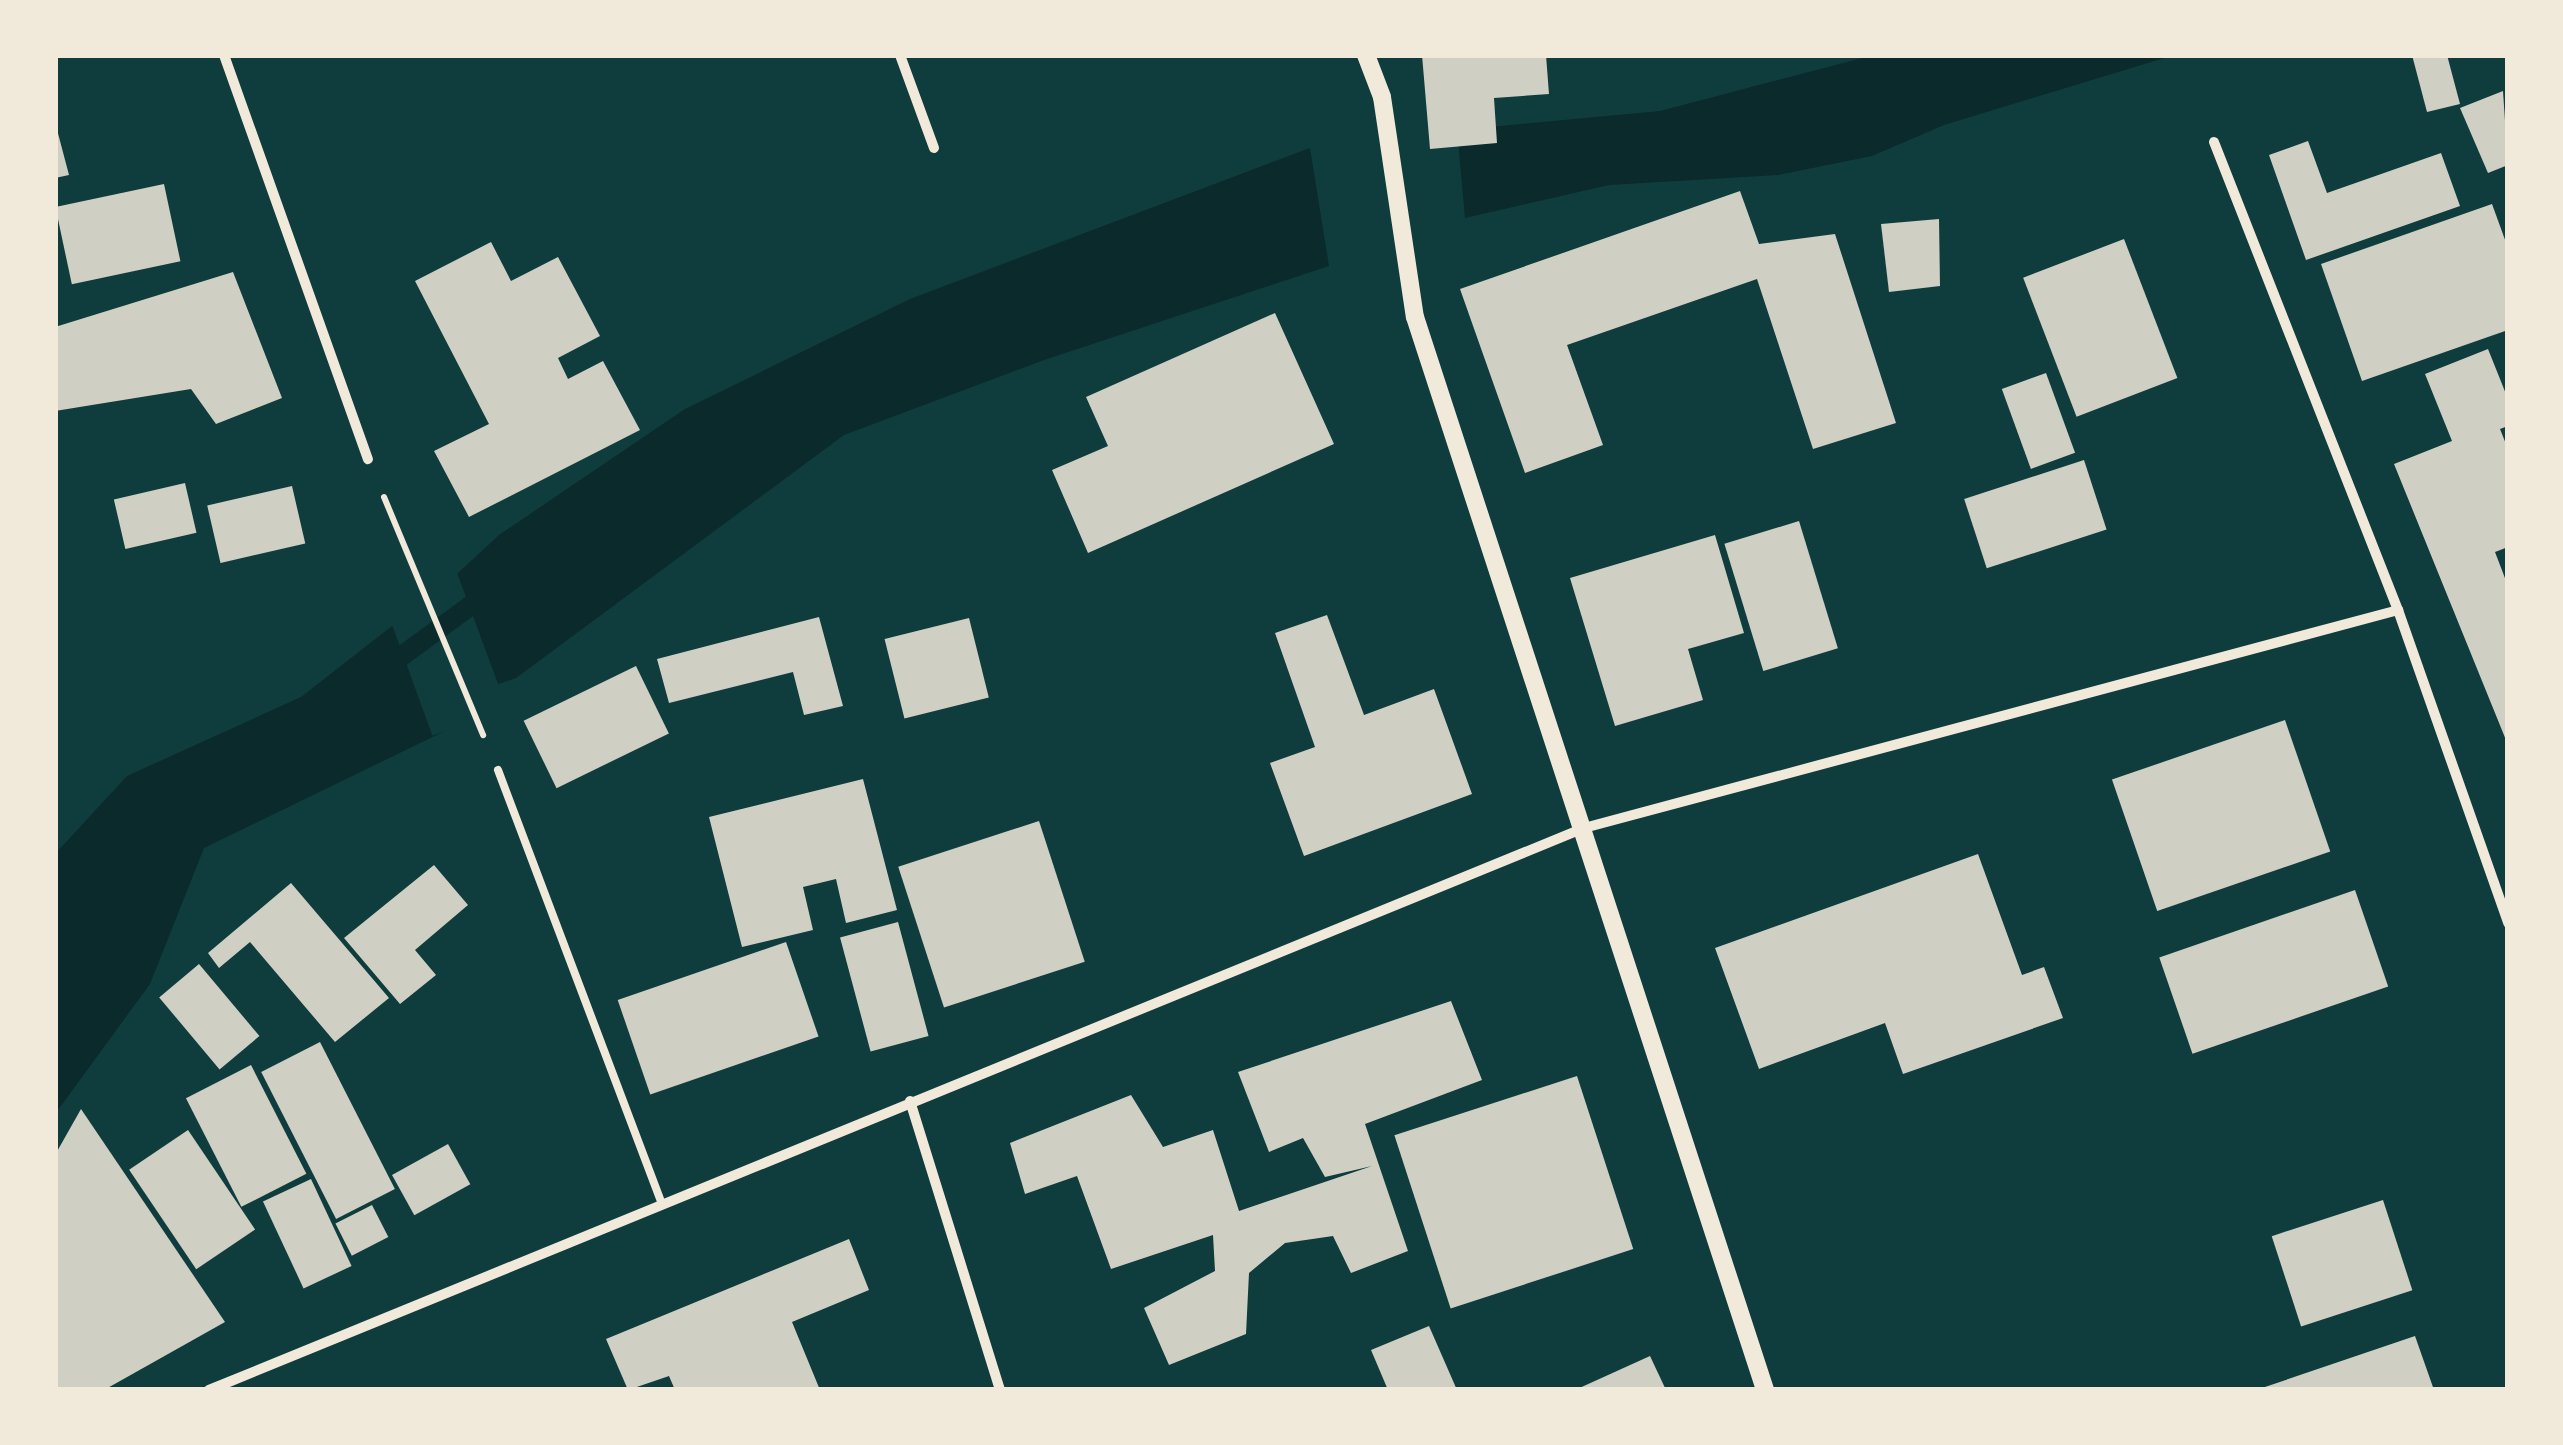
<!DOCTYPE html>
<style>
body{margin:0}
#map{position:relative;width:2563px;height:1445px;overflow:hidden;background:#0f3d3e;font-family:"Noto Sans",sans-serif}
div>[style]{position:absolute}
.water>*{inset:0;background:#0a2a2b}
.pier>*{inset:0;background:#0f3d3e;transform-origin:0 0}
.stream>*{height:20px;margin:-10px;padding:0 10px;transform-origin:10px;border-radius:10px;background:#0a2a2b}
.building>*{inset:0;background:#cfcfc3;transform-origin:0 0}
.path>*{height:6px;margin:-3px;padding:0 3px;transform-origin:3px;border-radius:3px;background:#f1e9da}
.service>*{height:8px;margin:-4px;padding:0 4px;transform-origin:4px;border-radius:4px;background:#f1e9da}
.minor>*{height:10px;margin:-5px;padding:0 5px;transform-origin:5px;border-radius:5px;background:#f1e9da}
.tertiary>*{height:18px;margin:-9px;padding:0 9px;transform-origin:9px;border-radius:9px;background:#f1e9da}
span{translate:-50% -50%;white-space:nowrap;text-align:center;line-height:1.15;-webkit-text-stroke:8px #f1e9da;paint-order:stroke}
.frame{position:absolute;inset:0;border:58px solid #f1e9da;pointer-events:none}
</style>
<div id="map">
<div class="water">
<div style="clip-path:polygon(1874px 55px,2174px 55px,1944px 125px,1872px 156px,1778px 175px,1609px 185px,1465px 218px,1457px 130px,1660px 111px)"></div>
<div style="clip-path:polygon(1310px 148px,1329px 266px,1047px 359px,844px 435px,516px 678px,490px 687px,445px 585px,499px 535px,685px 409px,910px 299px)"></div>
<div style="clip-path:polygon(410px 612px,449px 729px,204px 848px,150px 984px,55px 1114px,55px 854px,127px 776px,301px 697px)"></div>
</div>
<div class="pier">
<div style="clip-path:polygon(456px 570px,500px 689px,486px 689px,441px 587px)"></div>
<div style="left:409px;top:607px;width:129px;height:22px;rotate:70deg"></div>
</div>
<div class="stream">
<div style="left:399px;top:658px;width:102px;rotate:-36.2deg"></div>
</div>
<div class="building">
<div style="clip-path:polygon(1422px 55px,1546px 55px,1549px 94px,1494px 98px,1497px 143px,1430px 149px)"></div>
<div style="clip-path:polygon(2412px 55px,2447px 55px,2460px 104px,2427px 112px)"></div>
<div style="clip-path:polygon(2503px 91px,2508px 165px,2488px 173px,2460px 108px)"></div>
<div style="clip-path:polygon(55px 122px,69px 175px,55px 178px)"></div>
<div style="clip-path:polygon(2308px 141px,2327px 193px,2441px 153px,2460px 206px,2306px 260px,2269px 155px)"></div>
<div style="left:164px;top:184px;width:79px;height:111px;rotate:78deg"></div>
<div style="clip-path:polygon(1740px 191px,1759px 244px,1835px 234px,1896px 423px,1813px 449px,1757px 279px,1567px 345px,1603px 445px,1525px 473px,1460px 289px)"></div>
<div style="clip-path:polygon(2492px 204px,2508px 248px,2508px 330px,2362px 381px,2321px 264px)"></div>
<div style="clip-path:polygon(1939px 219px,1940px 286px,1889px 292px,1881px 224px)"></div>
<div style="left:2124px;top:239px;width:149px;height:108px;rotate:69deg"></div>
<div style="clip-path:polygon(491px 242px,511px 281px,558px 257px,600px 336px,558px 358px,568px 379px,603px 361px,640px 430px,469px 517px,434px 451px,489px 424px,415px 281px)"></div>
<div style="clip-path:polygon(233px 272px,282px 398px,216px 424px,191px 389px,55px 411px,55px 327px)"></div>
<div style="clip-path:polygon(1275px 313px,1334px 444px,1088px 553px,1052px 470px,1108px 446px,1086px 397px)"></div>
<div style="clip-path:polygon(2488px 349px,2508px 399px,2508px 426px,2500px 429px,2508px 449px,2508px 547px,2495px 552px,2508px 586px,2508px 745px,2394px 464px,2452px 441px,2425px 374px)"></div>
<div style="left:2046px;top:373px;width:85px;height:47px;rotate:70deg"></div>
<div style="left:2084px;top:460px;width:73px;height:126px;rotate:72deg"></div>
<div style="left:185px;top:483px;width:51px;height:73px;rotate:77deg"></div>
<div style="left:292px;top:486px;width:59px;height:87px;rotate:77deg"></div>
<div style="left:1799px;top:521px;width:133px;height:78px;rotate:73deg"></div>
<div style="clip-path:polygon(1715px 535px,1744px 633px,1688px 649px,1703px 700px,1615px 726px,1570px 578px)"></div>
<div style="clip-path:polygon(1327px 615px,1364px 715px,1434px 689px,1472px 794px,1304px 856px,1270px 763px,1315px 747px,1275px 633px)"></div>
<div style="clip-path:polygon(819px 617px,843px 706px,804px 715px,793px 672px,669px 703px,657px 659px)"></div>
<div style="left:969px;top:618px;width:82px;height:87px;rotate:76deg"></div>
<div style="left:636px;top:666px;width:75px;height:125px;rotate:64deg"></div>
<div style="left:2285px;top:720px;width:139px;height:183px;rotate:71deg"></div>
<div style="clip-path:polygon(863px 779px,897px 910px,846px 923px,836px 879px,803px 887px,813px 930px,742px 947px,709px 817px)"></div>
<div style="left:1039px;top:821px;width:148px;height:148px;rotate:72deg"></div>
<div style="clip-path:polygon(1978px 854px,2022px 975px,2044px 967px,2063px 1018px,1903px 1074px,1885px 1023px,1759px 1069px,1715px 948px)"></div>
<div style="clip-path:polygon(434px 865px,468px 905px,415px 950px,436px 975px,400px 1004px,344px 938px)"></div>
<div style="clip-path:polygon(291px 883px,389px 998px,335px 1042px,250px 942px,219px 968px,208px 953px)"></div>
<div style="left:2355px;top:890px;width:102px;height:207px;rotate:71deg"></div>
<div style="left:898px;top:922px;width:118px;height:60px;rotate:75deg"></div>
<div style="left:786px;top:942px;width:100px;height:178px;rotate:71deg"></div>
<div style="left:199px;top:964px;width:94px;height:52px;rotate:50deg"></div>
<div style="clip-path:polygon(1451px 1001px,1482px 1080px,1365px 1124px,1408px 1251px,1351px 1273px,1333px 1236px,1285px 1243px,1249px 1273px,1246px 1334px,1169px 1365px,1144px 1308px,1215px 1271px,1213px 1235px,1111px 1269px,1077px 1176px,1025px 1194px,1010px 1143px,1131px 1095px,1163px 1147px,1213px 1130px,1239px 1211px,1372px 1166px,1325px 1177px,1303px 1138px,1269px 1152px,1238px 1072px)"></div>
<div style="left:320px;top:1042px;width:165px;height:66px;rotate:63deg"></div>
<div style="left:251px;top:1065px;width:122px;height:73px;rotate:63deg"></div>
<div style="left:1577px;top:1076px;width:182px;height:192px;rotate:72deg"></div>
<div style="clip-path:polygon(81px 1109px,225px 1322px,104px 1390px,55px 1390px,55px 1155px)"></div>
<div style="left:188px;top:1130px;width:120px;height:71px;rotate:56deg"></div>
<div style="left:448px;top:1144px;width:46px;height:64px;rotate:61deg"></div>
<div style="left:311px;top:1179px;width:96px;height:53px;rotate:65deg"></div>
<div style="left:2383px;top:1200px;width:95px;height:117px;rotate:72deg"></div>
<div style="left:372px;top:1205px;width:36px;height:41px;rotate:63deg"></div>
<div style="clip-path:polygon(849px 1239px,869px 1290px,792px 1322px,820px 1390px,675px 1390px,669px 1376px,628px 1390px,606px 1339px)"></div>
<div style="clip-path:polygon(1429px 1326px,1457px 1390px,1388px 1390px,1371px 1350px)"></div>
<div style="clip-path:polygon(2415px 1336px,2434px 1390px,2259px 1390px,2259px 1389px)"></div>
<div style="clip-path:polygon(1650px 1356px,1666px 1390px,1575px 1390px)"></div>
</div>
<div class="path">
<div style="left:384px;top:497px;width:258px;rotate:67.4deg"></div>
</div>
<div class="service">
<div style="left:498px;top:770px;width:464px;rotate:69.3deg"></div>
</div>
<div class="minor">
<div style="left:224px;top:55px;width:429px;rotate:70.4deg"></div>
<div style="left:900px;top:55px;width:99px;rotate:69.9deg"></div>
<div style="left:2214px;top:142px;width:503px;rotate:68.54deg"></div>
<div style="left:2398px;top:610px;width:332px;rotate:70.6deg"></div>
<div style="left:910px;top:1101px;width:303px;rotate:72.7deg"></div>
<div style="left:209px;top:1390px;width:1485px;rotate:-22.23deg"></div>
<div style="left:1584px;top:828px;width:843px;rotate:-14.99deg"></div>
</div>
<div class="tertiary">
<div style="left:1366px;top:55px;width:45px;rotate:69.1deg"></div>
<div style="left:1382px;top:97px;width:222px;rotate:81.5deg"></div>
<div style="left:1415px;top:317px;width:1129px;rotate:71.93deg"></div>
</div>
<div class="frame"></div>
</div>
